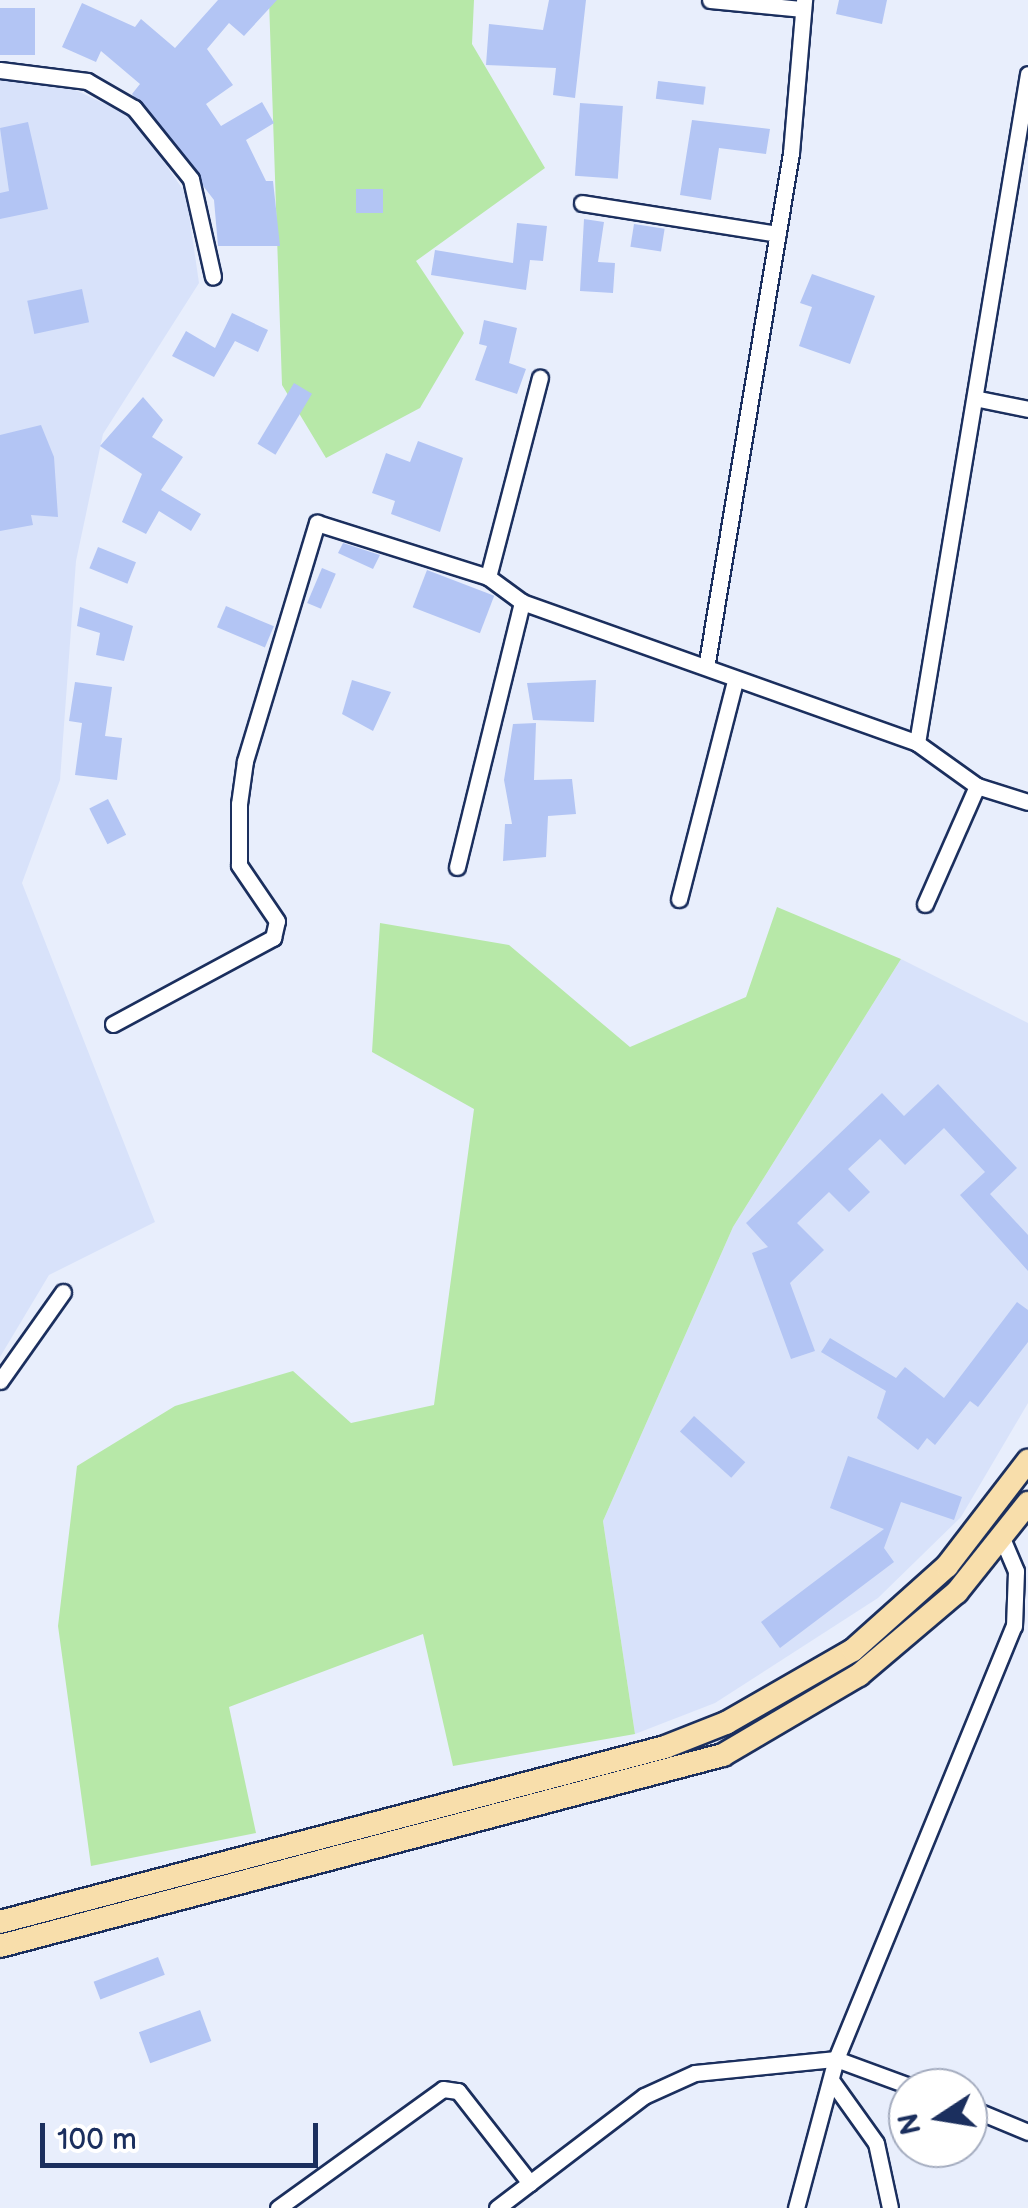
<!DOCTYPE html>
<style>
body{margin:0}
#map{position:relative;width:1028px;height:2208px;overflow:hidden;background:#e8eefc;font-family:"Balsamiq Sans",sans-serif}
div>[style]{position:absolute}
.built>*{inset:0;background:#d8e2fa}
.green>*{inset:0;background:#b7e8a8}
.building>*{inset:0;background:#b3c5f4;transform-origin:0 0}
.roads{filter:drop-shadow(2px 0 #1b2f5e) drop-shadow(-2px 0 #1b2f5e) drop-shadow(0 2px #1b2f5e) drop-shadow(0 -2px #1b2f5e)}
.minor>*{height:15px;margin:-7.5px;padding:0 7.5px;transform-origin:7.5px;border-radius:7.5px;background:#fff}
.primary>*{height:22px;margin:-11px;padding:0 11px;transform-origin:11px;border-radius:11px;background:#f8deab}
span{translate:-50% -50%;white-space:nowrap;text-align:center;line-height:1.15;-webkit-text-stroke:9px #fff;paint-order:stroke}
.north{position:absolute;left:888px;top:2068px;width:100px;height:100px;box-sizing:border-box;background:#fff;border:2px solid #a4acbf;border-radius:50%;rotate:258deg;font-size:28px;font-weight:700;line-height:40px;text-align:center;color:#1b2f5e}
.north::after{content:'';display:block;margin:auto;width:35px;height:45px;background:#1b2f5e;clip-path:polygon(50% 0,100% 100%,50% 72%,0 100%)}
.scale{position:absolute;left:40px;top:2123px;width:278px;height:45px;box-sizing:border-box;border:5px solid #1b2f5e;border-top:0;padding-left:12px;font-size:30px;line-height:35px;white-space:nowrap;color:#1b2f5e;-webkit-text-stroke:8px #fff;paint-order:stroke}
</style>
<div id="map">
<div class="built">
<div style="clip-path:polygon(0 78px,56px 81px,133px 117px,186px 194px,199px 283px,103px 434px,76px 561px,60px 780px,22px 883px,155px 1222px,49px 1275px,0 1357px)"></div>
<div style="clip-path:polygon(901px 959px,1028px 1023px,1028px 1403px,961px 1517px,878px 1598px,715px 1703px,635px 1734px,603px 1521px,733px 1227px)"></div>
</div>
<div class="green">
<div style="clip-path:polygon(269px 0,474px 0,472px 44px,545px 168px,416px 261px,464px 333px,420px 408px,326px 458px,282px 385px)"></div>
<div style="clip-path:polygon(777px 907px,901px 959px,733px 1227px,603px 1521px,635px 1734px,453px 1766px,423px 1634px,229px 1707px,256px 1833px,91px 1866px,58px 1626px,77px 1466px,175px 1406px,293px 1371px,351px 1423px,434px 1405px,474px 1109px,372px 1052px,380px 923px,509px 945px,630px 1047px,746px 997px)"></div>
</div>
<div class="building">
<div style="clip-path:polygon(218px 0,277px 0,244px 36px,229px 23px,207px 49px,233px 85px,206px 104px,221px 126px,262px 102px,274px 123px,246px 140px,266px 181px,273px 181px,280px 246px,218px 246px,214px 200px,132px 94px,140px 84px,101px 51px,96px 62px,62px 47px,82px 3px,135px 27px,141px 19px,175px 48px)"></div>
<div style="clip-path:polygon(549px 0,586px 0,575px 98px,553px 95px,556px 68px,486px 65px,489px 24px,543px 30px)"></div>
<div style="clip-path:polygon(839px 0,887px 0,882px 24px,836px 14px)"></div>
<div style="left:0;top:8px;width:35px;height:47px"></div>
<div style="left:658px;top:81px;width:48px;height:18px;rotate:7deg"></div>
<div style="left:580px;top:103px;width:43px;height:73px;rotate:4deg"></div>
<div style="clip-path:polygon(692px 120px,770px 129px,766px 154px,719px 148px,711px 200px,680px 195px)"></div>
<div style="clip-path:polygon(28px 122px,48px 209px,0 219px,0 193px,9px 191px,0 128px)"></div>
<div style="left:356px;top:189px;width:27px;height:24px"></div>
<div style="clip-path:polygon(584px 219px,604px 222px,598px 262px,615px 263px,613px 293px,580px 291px)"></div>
<div style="clip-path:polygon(517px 223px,547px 226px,543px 261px,530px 260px,526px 290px,431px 275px,435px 250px,513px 263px)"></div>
<div style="left:634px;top:224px;width:31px;height:23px;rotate:9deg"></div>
<div style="clip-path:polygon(812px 274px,875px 296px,850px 364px,799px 346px,812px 307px,800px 303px)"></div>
<div style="left:82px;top:289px;width:34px;height:56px;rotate:78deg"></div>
<div style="clip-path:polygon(232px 313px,268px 330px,258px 352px,235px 341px,214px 377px,172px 356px,186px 331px,215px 348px)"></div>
<div style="clip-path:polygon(484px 320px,517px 328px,509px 363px,526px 369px,517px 394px,475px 380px,487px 346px,479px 344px)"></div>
<div style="left:294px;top:383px;width:21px;height:71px;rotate:31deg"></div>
<div style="clip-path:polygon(143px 397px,163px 420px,152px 437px,183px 457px,161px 490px,201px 514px,191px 531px,159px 511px,146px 534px,122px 522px,142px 474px,100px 446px)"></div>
<div style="clip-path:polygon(41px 425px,54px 457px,58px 517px,31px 515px,33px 525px,0 531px,0 435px)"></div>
<div style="clip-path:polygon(418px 441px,463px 458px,440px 532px,391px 514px,395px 501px,372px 493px,386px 453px,410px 462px)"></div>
<div style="clip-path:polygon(343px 543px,380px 555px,373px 569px,338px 553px)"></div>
<div style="left:98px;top:547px;width:41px;height:23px;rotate:22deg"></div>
<div style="left:322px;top:568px;width:15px;height:38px;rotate:23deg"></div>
<div style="left:427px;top:570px;width:72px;height:40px;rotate:21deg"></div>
<div style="left:226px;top:606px;width:52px;height:23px;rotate:23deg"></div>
<div style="clip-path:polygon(80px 607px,133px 626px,124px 661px,96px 655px,100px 633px,77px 626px)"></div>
<div style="clip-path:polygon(352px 680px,391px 692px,373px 731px,342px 714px)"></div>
<div style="clip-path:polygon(596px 680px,594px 722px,533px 720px,527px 683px)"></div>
<div style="clip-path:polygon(75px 682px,112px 687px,105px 736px,122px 738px,117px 780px,75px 775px,82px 723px,69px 721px)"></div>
<div style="clip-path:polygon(536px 723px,534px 780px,572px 779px,576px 814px,548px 816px,546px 857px,503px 861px,505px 824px,512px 824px,504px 780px,513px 724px)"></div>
<div style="left:108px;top:799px;width:40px;height:21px;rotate:63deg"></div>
<div style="clip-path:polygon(938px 1084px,1017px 1168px,990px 1194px,1028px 1235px,1028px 1271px,960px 1195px,985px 1172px,944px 1128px,905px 1165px,880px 1139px,848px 1169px,870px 1192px,849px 1212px,829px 1192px,797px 1223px,824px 1250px,790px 1283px,815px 1351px,791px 1359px,752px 1253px,768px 1247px,746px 1223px,882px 1093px,904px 1116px)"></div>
<div style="clip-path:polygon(1017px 1302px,1028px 1310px,1028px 1342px,978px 1407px,970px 1401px,935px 1445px,927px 1438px,918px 1450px,877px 1418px,886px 1391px,821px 1352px,830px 1338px,896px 1378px,905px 1367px,944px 1398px)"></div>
<div style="left:694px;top:1416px;width:69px;height:21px;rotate:42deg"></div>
<div style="clip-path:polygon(848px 1456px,962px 1497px,954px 1520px,901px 1502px,884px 1548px,894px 1562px,780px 1648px,761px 1622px,884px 1529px,830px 1508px)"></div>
<div style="left:158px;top:1957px;width:19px;height:69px;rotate:69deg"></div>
<div style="left:200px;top:2010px;width:33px;height:65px;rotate:70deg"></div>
</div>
<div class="roads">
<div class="minor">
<div style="left:710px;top:0;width:91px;rotate:5.6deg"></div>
<div style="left:0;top:70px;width:88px;rotate:7.2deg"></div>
<div style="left:87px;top:81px;width:54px;rotate:29.9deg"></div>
<div style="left:134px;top:108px;width:91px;rotate:51.2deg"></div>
<div style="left:191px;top:179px;width:100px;rotate:77.3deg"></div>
<div style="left:582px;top:203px;width:198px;rotate:9deg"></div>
<div style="left:979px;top:399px;width:50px;rotate:11.5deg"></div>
<div style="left:488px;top:577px;width:206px;rotate:-75.4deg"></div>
<div style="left:707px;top:662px;width:516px;rotate:-80.63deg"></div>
<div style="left:791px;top:153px;width:154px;rotate:-85.1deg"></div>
<div style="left:917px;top:743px;width:678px;rotate:-80.58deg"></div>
<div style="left:457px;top:867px;width:273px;rotate:-76.2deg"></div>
<div style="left:679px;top:899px;width:225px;rotate:-75.6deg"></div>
<div style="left:925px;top:904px;width:129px;rotate:-66.2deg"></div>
<div style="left:113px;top:1024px;width:182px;rotate:-28.3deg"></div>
<div style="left:273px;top:938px;width:17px;rotate:-77deg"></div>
<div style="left:277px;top:921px;width:68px;rotate:-124.2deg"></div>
<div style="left:239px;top:865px;width:61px;rotate:-90deg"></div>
<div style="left:239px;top:804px;width:43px;rotate:-82.1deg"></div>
<div style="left:245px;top:761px;width:249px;rotate:-73.2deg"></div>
<div style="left:317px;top:523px;width:179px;rotate:17.5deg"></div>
<div style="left:488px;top:577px;width:42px;rotate:36.3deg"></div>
<div style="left:522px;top:602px;width:419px;rotate:19.6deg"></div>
<div style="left:917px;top:743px;width:74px;rotate:35.6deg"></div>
<div style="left:977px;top:786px;width:53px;rotate:17.4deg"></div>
<div style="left:0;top:1381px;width:109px;rotate:-54.7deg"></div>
<div style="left:831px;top:2080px;width:77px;rotate:54.5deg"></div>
<div style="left:876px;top:2143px;width:66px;rotate:77.8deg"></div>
<div style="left:968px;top:2107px;width:65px;rotate:22.6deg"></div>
<div style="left:278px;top:2208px;width:203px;rotate:-35.8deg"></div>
<div style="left:443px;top:2089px;width:15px;rotate:8deg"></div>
<div style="left:458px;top:2091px;width:117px;rotate:52deg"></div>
<div style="left:497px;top:2208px;width:185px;rotate:-37.3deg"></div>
<div style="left:644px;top:2096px;width:56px;rotate:-24.3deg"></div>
<div style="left:695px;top:2073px;width:142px;rotate:-5.7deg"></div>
<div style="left:836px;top:2059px;width:84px;rotate:20.2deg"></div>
<div style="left:796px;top:2208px;width:154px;rotate:-75deg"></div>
<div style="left:836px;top:2059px;width:468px;rotate:-67.7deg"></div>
<div style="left:1014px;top:1626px;width:55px;rotate:-87.9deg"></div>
<div style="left:1016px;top:1571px;width:34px;rotate:-113deg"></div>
</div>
<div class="primary">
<div style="left:0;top:1922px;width:688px;rotate:-14.74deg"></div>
<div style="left:665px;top:1747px;width:66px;rotate:-21.5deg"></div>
<div style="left:726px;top:1723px;width:146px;rotate:-29.9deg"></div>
<div style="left:853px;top:1650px;width:126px;rotate:-41.8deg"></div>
<div style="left:947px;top:1566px;width:133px;rotate:-52.4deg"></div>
<div style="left:0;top:1946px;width:748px;rotate:-14.8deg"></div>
<div style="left:723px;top:1755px;width:158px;rotate:-30.5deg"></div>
<div style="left:859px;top:1675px;width:128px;rotate:-40.3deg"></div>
<div style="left:957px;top:1592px;width:114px;rotate:-51.4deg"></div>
</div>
</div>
<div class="north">N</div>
<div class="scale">100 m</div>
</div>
